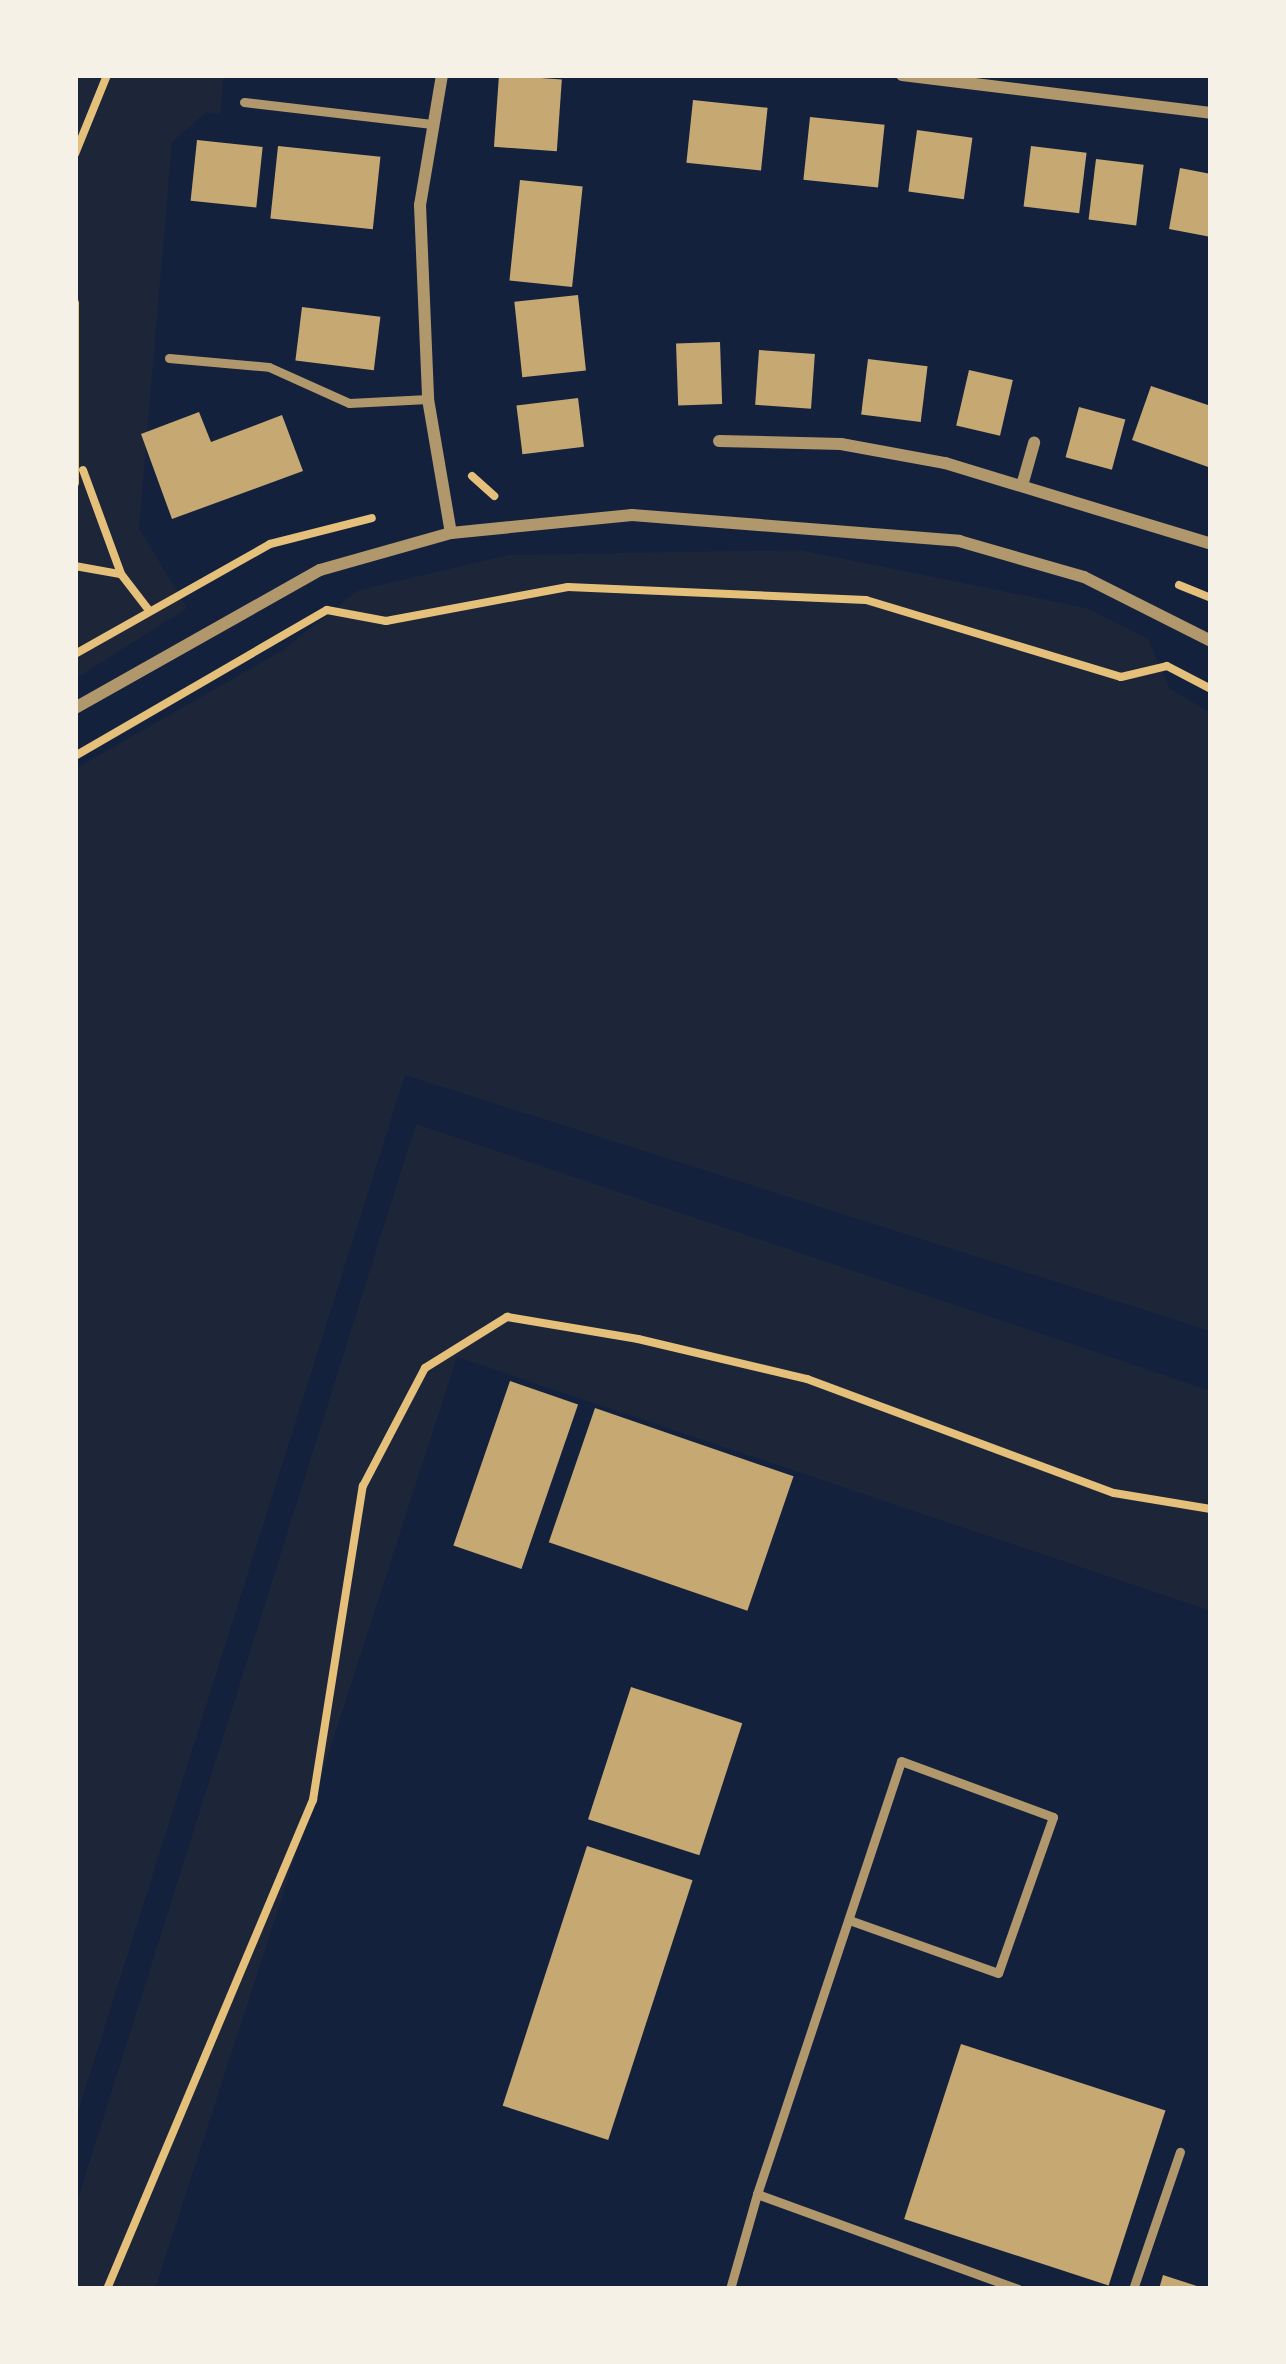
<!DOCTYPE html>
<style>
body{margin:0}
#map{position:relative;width:1286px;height:2364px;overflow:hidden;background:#14213d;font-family:Manrope,sans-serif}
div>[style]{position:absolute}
.green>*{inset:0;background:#1d2539}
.building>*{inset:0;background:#c6a872;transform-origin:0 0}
.path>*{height:8px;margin:-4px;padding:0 4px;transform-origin:4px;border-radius:4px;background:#e5c07b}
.service>*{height:9px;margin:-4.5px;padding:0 4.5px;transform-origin:4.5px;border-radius:4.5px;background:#b1986c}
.minor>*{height:12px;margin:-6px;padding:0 6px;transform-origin:6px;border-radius:6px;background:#b1986c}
span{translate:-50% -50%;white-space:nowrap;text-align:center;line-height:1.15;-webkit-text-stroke:9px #f6f1e7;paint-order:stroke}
.frame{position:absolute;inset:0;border:78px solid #f6f1e7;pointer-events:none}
</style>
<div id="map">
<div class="green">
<div style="clip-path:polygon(75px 75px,224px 75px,220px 114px,206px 112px,172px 142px,139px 528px,187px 608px,75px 679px)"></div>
<div style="clip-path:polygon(799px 550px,1086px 608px,1148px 639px,1170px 689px,1211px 713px,1211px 1331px,405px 1075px,75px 2121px,75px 769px,280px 652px,359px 590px,509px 555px)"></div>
<div style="clip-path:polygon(416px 1124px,1211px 1391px,1211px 1611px,457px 1357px,155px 2289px,75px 2289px,75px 2208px)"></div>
</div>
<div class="building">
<div style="left:499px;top:75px;width:63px;height:72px;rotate:4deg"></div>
<div style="left:693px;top:100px;width:75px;height:63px;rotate:6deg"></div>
<div style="left:810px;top:117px;width:75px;height:63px;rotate:6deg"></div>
<div style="left:917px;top:130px;width:56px;height:62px;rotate:8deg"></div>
<div style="left:197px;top:140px;width:66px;height:61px;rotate:6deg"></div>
<div style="left:278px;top:146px;width:103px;height:73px;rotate:6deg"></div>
<div style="left:1031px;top:146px;width:56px;height:61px;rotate:7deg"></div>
<div style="left:1096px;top:159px;width:48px;height:61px;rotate:7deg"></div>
<div style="clip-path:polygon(1180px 168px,1211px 174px,1211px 237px,1169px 229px)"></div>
<div style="left:520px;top:180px;width:63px;height:101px;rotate:6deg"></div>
<div style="left:578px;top:295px;width:76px;height:64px;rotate:84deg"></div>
<div style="left:302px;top:307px;width:79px;height:54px;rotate:7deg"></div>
<div style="left:720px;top:342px;width:62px;height:44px;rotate:88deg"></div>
<div style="left:759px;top:350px;width:56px;height:55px;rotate:4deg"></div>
<div style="left:868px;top:359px;width:60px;height:56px;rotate:7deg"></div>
<div style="left:969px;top:370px;width:45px;height:57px;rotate:13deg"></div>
<div style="clip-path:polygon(1151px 386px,1211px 406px,1211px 468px,1132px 440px)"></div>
<div style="left:578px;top:398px;width:49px;height:62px;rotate:83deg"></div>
<div style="left:1079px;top:407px;width:48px;height:52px;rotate:15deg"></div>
<div style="clip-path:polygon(199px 412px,211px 442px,282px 415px,303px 471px,172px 519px,141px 434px)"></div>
<div style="left:510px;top:1381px;width:72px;height:174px;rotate:19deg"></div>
<div style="left:595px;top:1408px;width:210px;height:142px;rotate:19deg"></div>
<div style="left:631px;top:1687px;width:117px;height:139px;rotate:18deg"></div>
<div style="left:587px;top:1846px;width:111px;height:273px;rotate:18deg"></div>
<div style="left:961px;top:2044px;width:215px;height:184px;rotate:18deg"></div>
<div style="clip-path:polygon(1163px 2275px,1203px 2288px,1203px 2289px,1159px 2289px)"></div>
</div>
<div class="path">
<div style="left:75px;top:154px;width:85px;rotate:-67.9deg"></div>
<div style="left:75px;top:303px;width:180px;rotate:90deg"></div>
<div style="left:83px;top:470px;width:111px;rotate:69.9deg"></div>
<div style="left:121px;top:574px;width:44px;rotate:52.4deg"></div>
<div style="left:472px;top:476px;width:30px;rotate:42deg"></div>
<div style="left:75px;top:566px;width:46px;rotate:10.1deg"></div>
<div style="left:1179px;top:585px;width:35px;rotate:22deg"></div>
<div style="left:75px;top:654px;width:224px;rotate:-29.4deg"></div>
<div style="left:270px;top:544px;width:105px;rotate:-14.3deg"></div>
<div style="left:75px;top:756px;width:291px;rotate:-30.1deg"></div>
<div style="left:327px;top:610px;width:60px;rotate:10.6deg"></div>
<div style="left:386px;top:621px;width:185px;rotate:-10.6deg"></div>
<div style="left:568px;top:587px;width:298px;rotate:2.5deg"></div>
<div style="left:866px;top:600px;width:266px;rotate:16.8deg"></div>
<div style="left:1121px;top:677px;width:47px;rotate:-13.4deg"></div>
<div style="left:1167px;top:666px;width:50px;rotate:27.6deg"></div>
<div style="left:107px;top:2289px;width:531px;rotate:-67.16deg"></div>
<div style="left:313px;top:1800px;width:318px;rotate:-81deg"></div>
<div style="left:363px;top:1486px;width:133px;rotate:-62.3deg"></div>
<div style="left:425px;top:1368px;width:97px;rotate:-31.9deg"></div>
<div style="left:507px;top:1317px;width:133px;rotate:9.5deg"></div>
<div style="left:638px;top:1339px;width:174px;rotate:13.3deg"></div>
<div style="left:807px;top:1379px;width:327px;rotate:20.4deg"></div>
<div style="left:1114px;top:1493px;width:98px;rotate:9.4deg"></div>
</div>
<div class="service">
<div style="left:244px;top:102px;width:187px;rotate:6.7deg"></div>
<div style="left:169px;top:358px;width:100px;rotate:5.1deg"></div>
<div style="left:269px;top:367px;width:88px;rotate:24.2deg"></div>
<div style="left:349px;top:403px;width:79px;rotate:-2.9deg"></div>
<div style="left:757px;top:2194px;width:278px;rotate:20deg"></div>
<div style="left:730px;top:2289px;width:99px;rotate:-74.1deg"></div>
<div style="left:757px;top:2194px;width:456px;rotate:-71.6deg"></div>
<div style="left:901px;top:1761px;width:162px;rotate:20.2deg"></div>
<div style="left:1053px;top:1817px;width:165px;rotate:109.4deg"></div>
<div style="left:998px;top:1973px;width:158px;rotate:-160.4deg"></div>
<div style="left:1133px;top:2289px;width:145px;rotate:-71.1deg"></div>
</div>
<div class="minor">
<div style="left:442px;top:75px;width:132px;rotate:99.6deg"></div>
<div style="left:420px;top:205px;width:194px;rotate:87.6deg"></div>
<div style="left:428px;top:399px;width:136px;rotate:80.3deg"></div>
<div style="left:902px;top:75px;width:311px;rotate:7deg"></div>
<div style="left:719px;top:441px;width:122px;rotate:1.4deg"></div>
<div style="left:841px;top:444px;width:106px;rotate:10.4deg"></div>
<div style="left:945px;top:463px;width:278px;rotate:16.9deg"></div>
<div style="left:1023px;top:482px;width:41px;rotate:-74.2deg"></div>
<div style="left:75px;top:708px;width:281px;rotate:-29.4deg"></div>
<div style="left:320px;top:570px;width:136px;rotate:-15.8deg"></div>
<div style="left:451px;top:533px;width:182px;rotate:-5.7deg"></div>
<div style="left:632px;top:515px;width:328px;rotate:4.5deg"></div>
<div style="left:959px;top:541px;width:130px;rotate:16.1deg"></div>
<div style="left:1084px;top:577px;width:142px;rotate:26.7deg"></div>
</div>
<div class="frame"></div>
</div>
